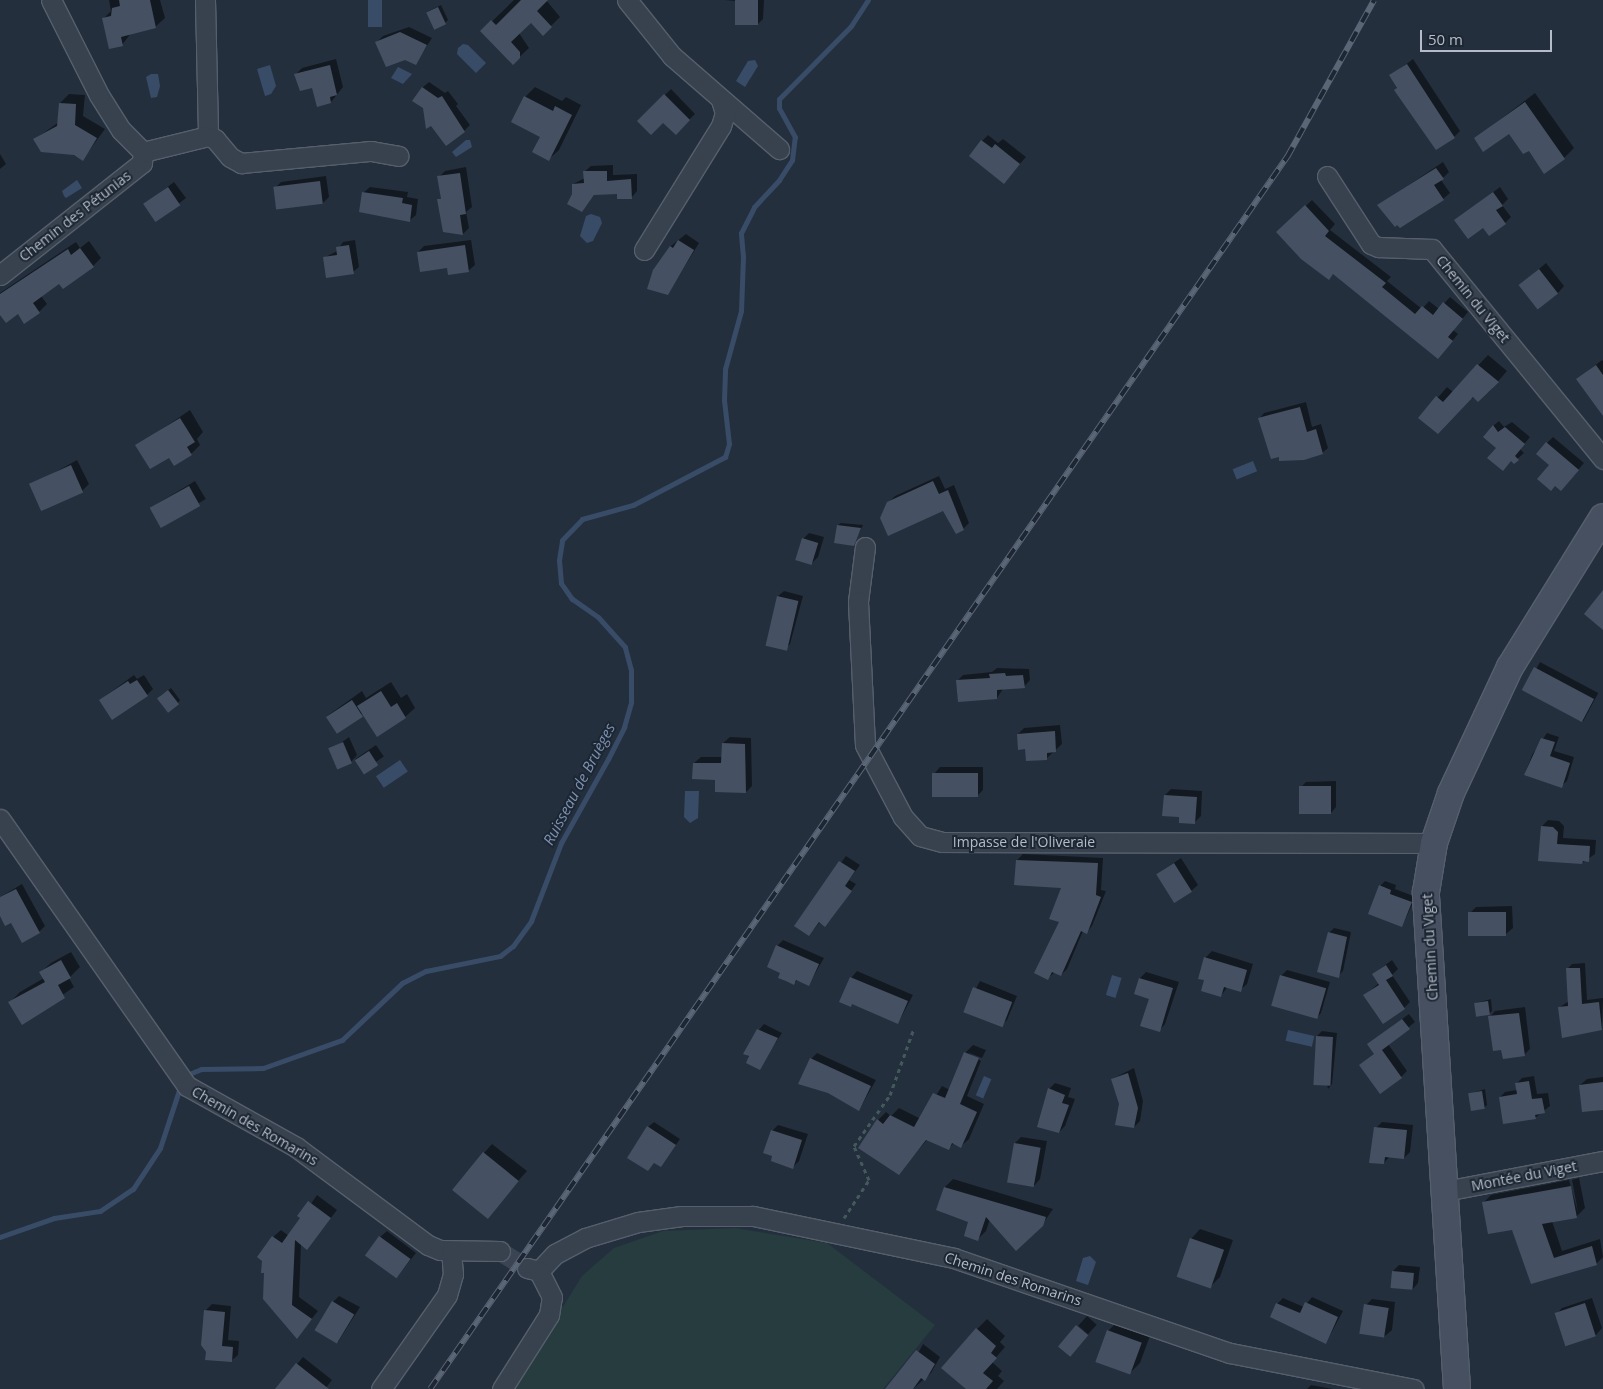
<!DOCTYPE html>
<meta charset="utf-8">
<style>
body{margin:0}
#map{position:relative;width:1603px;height:1389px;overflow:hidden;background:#242f3e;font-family:"Open Sans",sans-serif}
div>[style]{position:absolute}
.green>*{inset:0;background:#263c3f}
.water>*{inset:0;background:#394c67;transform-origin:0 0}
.shadow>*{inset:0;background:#0007;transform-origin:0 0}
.stream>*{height:5px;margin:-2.5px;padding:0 2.5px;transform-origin:2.5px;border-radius:2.5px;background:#394c67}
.building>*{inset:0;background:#455162;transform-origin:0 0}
.street-tunnel>*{height:19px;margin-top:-9.5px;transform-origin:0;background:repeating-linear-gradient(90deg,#3a4453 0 19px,transparent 0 28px)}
.path>*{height:3px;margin-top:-1.5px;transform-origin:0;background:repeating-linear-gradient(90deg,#44595c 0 4px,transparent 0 8px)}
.roads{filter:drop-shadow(1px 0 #565f6c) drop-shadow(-1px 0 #565f6c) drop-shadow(0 1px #565f6c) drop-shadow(0 -1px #565f6c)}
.street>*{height:19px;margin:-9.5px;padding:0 9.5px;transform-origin:9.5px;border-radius:9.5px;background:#38414e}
.secondary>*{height:26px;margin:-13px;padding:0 13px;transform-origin:13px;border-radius:13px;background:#465061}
.rail>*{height:5.5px;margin-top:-2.75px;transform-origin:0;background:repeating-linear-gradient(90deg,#1d2633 0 11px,#5a6575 0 22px);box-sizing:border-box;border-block:1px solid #5a6575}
span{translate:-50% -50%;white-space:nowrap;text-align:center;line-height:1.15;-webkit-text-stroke:4px #1d2633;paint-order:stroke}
.street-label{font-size:14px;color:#b4bcc9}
.water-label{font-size:15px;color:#7c92b1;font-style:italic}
.scale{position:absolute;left:1420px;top:30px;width:132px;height:22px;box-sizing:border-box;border:2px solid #b4bcc9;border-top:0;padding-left:6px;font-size:15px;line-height:18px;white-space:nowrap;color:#b4bcc9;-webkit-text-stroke:4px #1d2633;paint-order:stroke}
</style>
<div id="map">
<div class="green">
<div style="clip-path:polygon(735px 1228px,827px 1243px,935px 1325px,883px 1389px,512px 1389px,582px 1276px,614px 1248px,663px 1231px)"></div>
</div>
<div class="water">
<div style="left:368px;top:0;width:14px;height:27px"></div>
<div style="clip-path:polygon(463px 44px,468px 45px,486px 63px,476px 73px,457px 54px,458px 48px)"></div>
<div style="clip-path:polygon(755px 60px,758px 66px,745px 87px,736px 81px,748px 61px)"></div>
<div style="clip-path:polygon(270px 65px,276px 86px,271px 94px,265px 96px,257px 69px)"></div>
<div style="clip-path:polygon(398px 67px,412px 74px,403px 84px,391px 78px)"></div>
<div style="clip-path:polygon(151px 74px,158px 74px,160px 86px,157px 97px,151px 98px,146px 77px)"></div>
<div style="clip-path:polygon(466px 140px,470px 140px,472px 147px,456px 157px,452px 152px)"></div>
<div style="clip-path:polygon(77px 180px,82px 188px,66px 198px,64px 196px,62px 191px)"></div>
<div style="clip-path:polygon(591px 214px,600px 217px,602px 223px,593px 241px,587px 243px,580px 236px,586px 216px)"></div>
<div style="left:1253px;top:461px;width:11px;height:22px;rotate:68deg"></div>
<div style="left:400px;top:760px;width:14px;height:29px;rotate:56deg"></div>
<div style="clip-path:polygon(685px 791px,699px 791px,698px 818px,690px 823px,684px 817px)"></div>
<div style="left:1112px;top:975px;width:10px;height:21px;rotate:17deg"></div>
<div style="left:1288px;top:1030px;width:27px;height:11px;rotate:13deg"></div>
<div style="left:984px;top:1076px;width:8px;height:21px;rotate:23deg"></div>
<div style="clip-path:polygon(1090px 1256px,1096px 1262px,1088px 1285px,1076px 1281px,1083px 1258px)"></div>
</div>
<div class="shadow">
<div style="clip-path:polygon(160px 0,165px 18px,155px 27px,131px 33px,122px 45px,103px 19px,111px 11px,109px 0)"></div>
<div style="clip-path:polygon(514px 0,546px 0,560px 17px,543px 34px,531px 22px,519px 33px,529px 48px,513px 63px,482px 31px)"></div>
<div style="clip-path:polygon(724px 0,764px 0,763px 19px,757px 25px,736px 1px)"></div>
<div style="clip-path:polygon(441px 5px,448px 20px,445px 23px,427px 12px)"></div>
<div style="clip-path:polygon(409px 27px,432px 38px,416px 63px,377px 42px,383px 36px)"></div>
<div style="clip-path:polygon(336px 59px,343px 87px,331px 102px,296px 74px,302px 68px)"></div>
<div style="clip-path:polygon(1413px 59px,1460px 131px,1454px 137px,1404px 103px,1391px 76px)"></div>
<div style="clip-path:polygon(429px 82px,445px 93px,448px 91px,458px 104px,456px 106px,470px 125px,464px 131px,422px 88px)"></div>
<div style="clip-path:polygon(535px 87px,562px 101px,566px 97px,581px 105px,559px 150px,549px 159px,525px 97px)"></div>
<div style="clip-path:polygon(671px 89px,695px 114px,676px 133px,663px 121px,638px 121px)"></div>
<div style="clip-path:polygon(1535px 93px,1574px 148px,1564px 158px,1529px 149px,1509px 132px,1476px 138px)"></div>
<div style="clip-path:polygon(69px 94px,85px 95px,83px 116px,105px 129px,83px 159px,35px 139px,59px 122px,60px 103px)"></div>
<div style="clip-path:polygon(988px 135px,998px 143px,1003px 139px,1026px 157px,1004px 182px,982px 141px)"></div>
<div style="clip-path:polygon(0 154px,6px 164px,0 169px)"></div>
<div style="clip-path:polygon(1443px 162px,1449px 172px,1441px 180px,1450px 193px,1443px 199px,1379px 205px)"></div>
<div style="clip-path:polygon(613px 165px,613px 175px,637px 174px,637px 191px,631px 198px,618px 193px,595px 194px,582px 211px,574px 194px,573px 184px,585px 178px,584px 172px,591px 166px)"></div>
<div style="clip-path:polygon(466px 167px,472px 207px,466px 212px,469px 228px,463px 234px,444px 231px,439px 177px,445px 171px)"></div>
<div style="clip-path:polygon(326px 176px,329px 197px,323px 203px,275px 188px,281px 182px)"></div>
<div style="left:174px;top:182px;width:20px;height:36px;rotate:53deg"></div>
<div style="clip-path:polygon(370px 187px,408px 192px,407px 197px,418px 199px,416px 215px,409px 221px,363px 193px)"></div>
<div style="clip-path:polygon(1500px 187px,1508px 199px,1502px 205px,1511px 217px,1505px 223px,1483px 226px,1456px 220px)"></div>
<div style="clip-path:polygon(1312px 200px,1335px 224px,1330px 230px,1391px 277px,1387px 281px,1422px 309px,1429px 301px,1439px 309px,1450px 297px,1468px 312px,1453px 330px,1458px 334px,1444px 351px,1334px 273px,1328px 279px,1278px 232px)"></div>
<div style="clip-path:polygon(686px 234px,699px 243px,668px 294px,654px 270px,671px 246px)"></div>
<div style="clip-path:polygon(355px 240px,359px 267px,353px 272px,324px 258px,337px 251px,343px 242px)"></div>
<div style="clip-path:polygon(471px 240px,475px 265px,468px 271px,448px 266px,418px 252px,424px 246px)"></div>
<div style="clip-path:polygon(89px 241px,101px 258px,93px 266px,60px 282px,41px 296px,47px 304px,39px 312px,0 313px,0 293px,76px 242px,80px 248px)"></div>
<div style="clip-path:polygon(1546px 263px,1564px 286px,1558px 293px,1520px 285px)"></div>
<div style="clip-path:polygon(1488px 355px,1507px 371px,1489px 392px,1420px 418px,1447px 387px,1453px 392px)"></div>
<div style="clip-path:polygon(1602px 360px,1603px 361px,1603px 409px,1578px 379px)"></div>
<div style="clip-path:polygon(1306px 402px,1312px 427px,1321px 424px,1328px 448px,1322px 453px,1280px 455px,1259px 419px,1264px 413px)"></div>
<div style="clip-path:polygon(190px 410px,203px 432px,197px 439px,200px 445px,191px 454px,170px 456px,137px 446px)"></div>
<div style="clip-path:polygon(1499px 421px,1504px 427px,1512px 422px,1530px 437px,1520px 449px,1524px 453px,1514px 462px,1498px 448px,1493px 426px)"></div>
<div style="clip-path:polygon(1553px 437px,1584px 463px,1567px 483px,1551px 465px,1547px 443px)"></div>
<div style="clip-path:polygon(77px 460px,89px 484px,82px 491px,43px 509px,32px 485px)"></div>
<div style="clip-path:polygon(939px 476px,945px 489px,954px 485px,969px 523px,963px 529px,943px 509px,888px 503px,895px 496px)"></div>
<div style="left:195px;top:481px;width:21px;height:51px;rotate:59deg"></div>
<div style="clip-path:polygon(841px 523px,863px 525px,853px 545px,838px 525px)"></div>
<div style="clip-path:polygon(809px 533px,824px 537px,818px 557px,812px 563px,803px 539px)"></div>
<div style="clip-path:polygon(784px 591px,803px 596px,790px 644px,784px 650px,778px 596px)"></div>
<div style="left:1540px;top:662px;width:66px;height:32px;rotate:28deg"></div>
<div style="clip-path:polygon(997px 668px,1029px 669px,1030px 680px,1024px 687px,1003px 689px,997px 698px,957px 681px,963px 675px,992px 672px)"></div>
<div style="clip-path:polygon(134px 675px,137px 679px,144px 675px,153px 689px,147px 695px,100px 700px)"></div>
<div style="clip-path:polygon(391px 682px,401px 698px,407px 694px,415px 708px,405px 717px,364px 714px,327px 716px,362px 691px,366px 698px)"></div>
<div style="clip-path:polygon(171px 688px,180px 700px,178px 703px,160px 696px)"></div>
<div style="clip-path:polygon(1060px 725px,1062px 744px,1047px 758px,1027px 748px,1018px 734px,1024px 728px)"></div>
<div style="clip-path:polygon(1547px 733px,1559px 737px,1554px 751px,1574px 757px,1567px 781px,1561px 786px,1525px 774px,1532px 755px)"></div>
<div style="clip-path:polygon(349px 737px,357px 755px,351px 762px,331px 750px)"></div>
<div style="clip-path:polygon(730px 737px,751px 738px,752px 786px,746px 792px,717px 779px,694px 763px,701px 757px,723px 757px,723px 743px)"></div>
<div style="left:376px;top:745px;width:14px;height:25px;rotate:56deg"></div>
<div style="clip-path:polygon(940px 767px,983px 767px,983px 790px,977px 796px,934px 774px)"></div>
<div style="clip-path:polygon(1336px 781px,1336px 807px,1331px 813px,1301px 787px,1306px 782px)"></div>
<div style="clip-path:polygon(1171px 789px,1202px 791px,1201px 816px,1195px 822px,1180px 816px,1165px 795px)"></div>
<div style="clip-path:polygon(1548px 820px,1559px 821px,1564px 826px,1563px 838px,1596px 840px,1595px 854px,1582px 863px,1540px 860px,1542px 826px)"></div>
<div style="clip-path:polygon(1023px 854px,1103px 858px,1101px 890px,1106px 891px,1092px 926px,1087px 932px,1083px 931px,1067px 969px,1061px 975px,1055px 972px,1048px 978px,1061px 922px,1062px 887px,1017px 860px)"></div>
<div style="clip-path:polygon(846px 856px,860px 865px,849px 880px,856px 884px,831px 919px,825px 925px,820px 922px,809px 935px,795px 925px)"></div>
<div style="clip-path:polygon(1181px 858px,1198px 885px,1191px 891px,1157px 874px)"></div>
<div style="clip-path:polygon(1385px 881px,1396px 885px,1395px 889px,1416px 897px,1402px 926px,1380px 886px)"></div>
<div style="clip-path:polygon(22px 884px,45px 926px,39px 932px,0 913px,0 897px)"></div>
<div style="clip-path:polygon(1512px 906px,1513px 928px,1506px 934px,1470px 913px,1476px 907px)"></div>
<div style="clip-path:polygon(1334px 928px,1351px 932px,1343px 971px,1338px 976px,1329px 933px)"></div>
<div style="clip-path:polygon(783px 940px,824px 958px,809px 984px,798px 980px,794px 983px,781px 972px,777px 946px)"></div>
<div style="clip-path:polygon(1212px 951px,1253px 964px,1247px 984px,1240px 990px,1228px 986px,1221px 996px,1205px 980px,1205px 958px)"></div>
<div style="clip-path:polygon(71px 952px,80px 967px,69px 978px,74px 987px,22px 1023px,10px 1002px,20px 992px,44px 978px,41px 972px,51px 963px)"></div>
<div style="clip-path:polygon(1392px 960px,1398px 969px,1392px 975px,1410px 1002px,1404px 1008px,1365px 995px,1379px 983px,1373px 974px)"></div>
<div style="clip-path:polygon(1585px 963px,1587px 1000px,1603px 998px,1602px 1029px,1560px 1007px,1569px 1001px,1567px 969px,1572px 964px)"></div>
<div style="clip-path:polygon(1287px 970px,1330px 982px,1321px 1013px,1316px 1019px,1281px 976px)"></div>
<div style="clip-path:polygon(857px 971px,913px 995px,898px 1023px,853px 1003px,850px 1006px,851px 978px)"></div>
<div style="clip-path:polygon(1146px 972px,1179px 982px,1165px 1024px,1159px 1031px,1150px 998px,1136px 993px,1140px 978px)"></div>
<div style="clip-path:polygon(980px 981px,1017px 996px,1007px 1020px,1001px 1026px,964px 1011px)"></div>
<div style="clip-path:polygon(1491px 999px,1492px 1011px,1489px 1014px,1476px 1003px)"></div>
<div style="clip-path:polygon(1525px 1007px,1530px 1049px,1524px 1055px,1490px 1017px,1495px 1011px)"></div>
<div style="clip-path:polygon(1409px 1014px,1415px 1022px,1388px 1044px,1407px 1071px,1401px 1077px,1375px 1053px,1375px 1039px)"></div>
<div style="clip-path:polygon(764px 1024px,782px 1033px,759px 1068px,745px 1053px,752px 1038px)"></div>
<div style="clip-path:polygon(1322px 1031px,1337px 1033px,1332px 1084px,1328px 1089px,1317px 1036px)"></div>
<div style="clip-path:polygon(973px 1045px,986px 1050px,982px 1058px,967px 1052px,981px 1061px,967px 1096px,984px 1104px,969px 1139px,961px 1146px,954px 1143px,949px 1148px,927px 1140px,899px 1173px,878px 1120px,886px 1112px,891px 1116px,899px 1108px,921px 1119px,942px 1086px,950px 1090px,965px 1053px)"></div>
<div style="clip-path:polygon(817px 1053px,876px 1080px,859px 1110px,811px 1059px)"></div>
<div style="clip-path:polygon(1134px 1068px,1143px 1101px,1140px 1121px,1134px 1127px,1120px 1104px,1112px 1079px)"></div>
<div style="clip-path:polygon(1534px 1076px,1537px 1094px,1548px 1093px,1550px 1106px,1535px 1118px,1500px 1097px,1505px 1092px,1517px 1090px,1516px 1084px,1522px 1078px)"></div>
<div style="clip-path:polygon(1603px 1077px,1603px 1109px,1580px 1085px,1587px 1079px)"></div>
<div style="clip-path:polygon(1055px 1083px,1071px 1088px,1068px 1097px,1075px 1099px,1065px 1126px,1059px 1132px,1049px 1089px)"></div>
<div style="clip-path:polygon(1485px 1089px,1487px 1105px,1484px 1108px,1469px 1094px)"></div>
<div style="clip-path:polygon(654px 1122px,680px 1139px,661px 1166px,655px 1162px,648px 1170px,648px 1127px)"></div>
<div style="clip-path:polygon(1382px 1122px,1413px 1125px,1410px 1152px,1404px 1158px,1390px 1156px,1384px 1163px,1376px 1128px)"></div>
<div style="clip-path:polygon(778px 1125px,808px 1134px,799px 1161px,793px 1167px,774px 1156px,772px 1131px)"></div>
<div style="clip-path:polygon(1021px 1137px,1047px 1141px,1040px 1179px,1034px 1186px,1015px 1143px)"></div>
<div style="clip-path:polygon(492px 1144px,527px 1171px,495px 1207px,484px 1153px)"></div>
<div style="clip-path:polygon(1579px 1178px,1585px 1208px,1577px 1216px,1552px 1221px,1562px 1251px,1600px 1239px,1603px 1257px,1596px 1264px,1531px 1283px,1513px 1228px,1483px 1203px,1491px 1195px,1569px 1180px,1578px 1212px,1572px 1180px)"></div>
<div style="clip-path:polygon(953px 1179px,1053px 1209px,1042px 1225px,990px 1219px,986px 1231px,978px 1239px,970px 1221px,945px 1187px)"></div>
<div style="clip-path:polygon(317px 1195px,337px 1210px,314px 1240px,301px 1244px,299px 1297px,318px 1311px,297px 1337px,273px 1237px,281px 1230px,289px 1236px)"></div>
<div style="clip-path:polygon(1200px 1229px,1233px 1240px,1220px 1277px,1210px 1287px,1191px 1239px)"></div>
<div style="clip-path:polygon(387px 1231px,416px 1253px,397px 1277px,380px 1237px)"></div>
<div style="clip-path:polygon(1399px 1265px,1420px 1267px,1418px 1283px,1412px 1290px,1393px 1271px)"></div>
<div style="clip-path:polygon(339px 1296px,360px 1307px,338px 1342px,333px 1302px)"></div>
<div style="clip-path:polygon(1312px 1297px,1343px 1311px,1326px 1343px,1277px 1304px,1283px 1298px,1304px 1307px)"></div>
<div style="clip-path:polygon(1592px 1298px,1602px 1328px,1596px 1335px,1566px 1345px,1556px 1314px,1562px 1308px)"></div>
<div style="clip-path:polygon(1372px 1299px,1395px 1302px,1392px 1330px,1385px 1336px,1366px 1305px)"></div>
<div style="clip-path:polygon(212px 1304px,231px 1306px,228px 1340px,239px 1341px,238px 1355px,231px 1361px,208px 1351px,205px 1311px)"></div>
<div style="left:1087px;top:1316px;width:13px;height:13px;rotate:42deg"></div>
<div style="clip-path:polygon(987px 1319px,1005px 1336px,1000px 1342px,1005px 1347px,992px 1362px,1002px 1371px,998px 1376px,1004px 1381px,997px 1389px,968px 1389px,977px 1329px)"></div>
<div style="clip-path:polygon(1118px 1321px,1151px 1333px,1140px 1363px,1130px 1373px,1108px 1331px)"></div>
<div style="clip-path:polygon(923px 1344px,940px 1357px,931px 1373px,913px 1389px,899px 1389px)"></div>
<div style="clip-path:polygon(303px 1357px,332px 1380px,325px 1389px,283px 1389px,279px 1386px)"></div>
<div style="clip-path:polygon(1311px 1385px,1333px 1389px,1307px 1389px)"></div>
</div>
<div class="stream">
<div style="left:184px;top:1076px;width:18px;rotate:-22deg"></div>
<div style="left:201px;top:1069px;width:62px;rotate:-0.9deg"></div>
<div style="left:263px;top:1068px;width:84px;rotate:-19.5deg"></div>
<div style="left:342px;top:1040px;width:83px;rotate:-43.5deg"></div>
<div style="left:402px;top:983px;width:27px;rotate:-27deg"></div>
<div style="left:426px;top:971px;width:76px;rotate:-11.5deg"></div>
<div style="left:500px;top:956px;width:16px;rotate:-38deg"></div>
<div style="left:513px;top:946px;width:31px;rotate:-54deg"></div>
<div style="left:531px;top:921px;width:84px;rotate:-69deg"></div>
<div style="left:561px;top:843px;width:96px;rotate:-60.8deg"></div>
<div style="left:608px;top:759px;width:36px;rotate:-63deg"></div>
<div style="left:624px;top:727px;width:26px;rotate:-74deg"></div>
<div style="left:631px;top:702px;width:32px;rotate:-90deg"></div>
<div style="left:631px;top:670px;width:24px;rotate:-105deg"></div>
<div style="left:625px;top:647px;width:40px;rotate:-132deg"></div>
<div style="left:598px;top:617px;width:32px;rotate:-145deg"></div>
<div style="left:572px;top:599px;width:19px;rotate:-125deg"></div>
<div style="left:561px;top:583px;width:23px;rotate:-95deg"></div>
<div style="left:559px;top:560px;width:20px;rotate:-81deg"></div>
<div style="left:562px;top:540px;width:29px;rotate:-46deg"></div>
<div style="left:582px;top:519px;width:53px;rotate:-15.4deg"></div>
<div style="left:633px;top:505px;width:104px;rotate:-27.6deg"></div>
<div style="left:725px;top:457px;width:14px;rotate:-73deg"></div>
<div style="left:729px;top:444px;width:44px;rotate:-96.5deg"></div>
<div style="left:724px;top:400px;width:31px;rotate:-88deg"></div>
<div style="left:725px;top:369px;width:60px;rotate:-74.6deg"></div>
<div style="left:741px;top:311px;width:54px;rotate:-87.9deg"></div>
<div style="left:743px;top:257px;width:24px;rotate:-95deg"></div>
<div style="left:741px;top:233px;width:29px;rotate:-63deg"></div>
<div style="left:754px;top:207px;width:37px;rotate:-47deg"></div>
<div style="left:779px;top:180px;width:24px;rotate:-57deg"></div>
<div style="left:792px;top:160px;width:23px;rotate:-83deg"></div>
<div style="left:795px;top:137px;width:33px;rotate:-119deg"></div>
<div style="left:779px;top:108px;width:9px;rotate:-90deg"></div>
<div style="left:779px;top:99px;width:103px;rotate:-45.4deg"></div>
<div style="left:851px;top:26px;width:31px;rotate:-57deg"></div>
<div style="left:0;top:1237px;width:57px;rotate:-19.4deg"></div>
<div style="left:54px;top:1218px;width:47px;rotate:-8.7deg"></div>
<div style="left:100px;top:1211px;width:40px;rotate:-34deg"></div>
<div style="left:133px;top:1189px;width:49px;rotate:-56.6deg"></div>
<div style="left:160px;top:1148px;width:67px;rotate:-71.8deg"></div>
</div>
<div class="building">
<div style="clip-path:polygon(119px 0,150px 0,156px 28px,121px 37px,123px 46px,109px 49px,102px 18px,111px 16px,112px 8px,120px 6px)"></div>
<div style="clip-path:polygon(521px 0,548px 0,537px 11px,552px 27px,543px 36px,531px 23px,511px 42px,520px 52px,520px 58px,513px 65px,480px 31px,491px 20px,496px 25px)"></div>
<div style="left:735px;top:0;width:23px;height:25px"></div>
<div style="left:438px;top:7px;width:19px;height:13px;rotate:65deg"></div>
<div style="clip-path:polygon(400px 32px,427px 45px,416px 65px,405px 60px,386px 67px,375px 42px)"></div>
<div style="clip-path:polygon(1407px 64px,1455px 138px,1436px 150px,1394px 90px,1397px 88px,1389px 75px)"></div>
<div style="clip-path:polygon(330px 65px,337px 95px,330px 97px,331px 103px,317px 107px,312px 88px,300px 91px,294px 74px)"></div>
<div style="clip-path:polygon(422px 87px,438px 98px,442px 96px,465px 132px,446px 146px,431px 126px,426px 129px,423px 108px,412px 101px)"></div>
<div style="clip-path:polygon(664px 94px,690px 120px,676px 135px,663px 123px,651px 135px,637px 121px)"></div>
<div style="clip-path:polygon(524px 96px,553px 111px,555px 106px,572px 115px,549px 161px,532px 152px,540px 137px,511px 122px)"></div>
<div style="clip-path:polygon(1525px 102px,1565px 159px,1544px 174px,1529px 151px,1523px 154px,1509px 134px,1483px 152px,1474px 138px)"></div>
<div style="clip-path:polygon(59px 103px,76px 104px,75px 125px,97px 138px,83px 161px,74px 155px,41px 152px,33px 139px,57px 126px)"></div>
<div style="clip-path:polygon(981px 140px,992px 148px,995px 144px,1020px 164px,1004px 184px,969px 156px)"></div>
<div style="clip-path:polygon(1436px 168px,1444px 179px,1434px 185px,1444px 200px,1400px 228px,1397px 225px,1395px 227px,1377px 205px)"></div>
<div style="clip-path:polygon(583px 171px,607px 171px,607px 181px,631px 179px,632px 199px,617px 199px,617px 194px,594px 195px,582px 212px,567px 204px,572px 194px,572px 184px,584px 183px)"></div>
<div style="clip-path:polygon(460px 173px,466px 214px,460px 215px,463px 235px,443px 232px,437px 199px,441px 199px,437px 176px)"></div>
<div style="left:320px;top:181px;width:23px;height:47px;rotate:83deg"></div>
<div style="left:168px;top:187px;width:22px;height:30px;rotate:56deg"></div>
<div style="clip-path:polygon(362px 192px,403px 198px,402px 203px,412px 205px,410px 222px,359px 212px)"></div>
<div style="clip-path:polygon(1493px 192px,1503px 206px,1496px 210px,1506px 224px,1489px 236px,1483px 228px,1468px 239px,1454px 220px)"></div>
<div style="clip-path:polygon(1305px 205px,1329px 231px,1325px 236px,1386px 283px,1382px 287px,1415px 314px,1422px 306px,1433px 315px,1443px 302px,1463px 319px,1448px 337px,1453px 341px,1438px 359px,1333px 274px,1329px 280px,1301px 259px,1276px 232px)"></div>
<div style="clip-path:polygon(678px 240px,694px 250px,668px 295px,647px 289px,653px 270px,670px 246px,673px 248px)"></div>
<div style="clip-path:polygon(349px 245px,354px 274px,326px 278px,323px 257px,337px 255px,336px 247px)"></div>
<div style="clip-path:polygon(465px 245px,469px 272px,448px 275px,447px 268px,420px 272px,417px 252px)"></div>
<div style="clip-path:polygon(80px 248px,94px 267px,63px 289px,59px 284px,33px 303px,40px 313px,24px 324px,18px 314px,6px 323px,0 315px,0 294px,68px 249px,71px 255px)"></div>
<div style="left:1539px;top:269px;width:31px;height:26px;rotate:52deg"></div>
<div style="clip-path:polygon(1477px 364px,1499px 382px,1478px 402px,1473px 397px,1438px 434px,1418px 418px,1436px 396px,1443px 402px)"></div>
<div style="clip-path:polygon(1596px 365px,1603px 375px,1603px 416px,1576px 379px)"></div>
<div style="clip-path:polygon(1300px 407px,1307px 432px,1316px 429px,1323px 454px,1304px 460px,1279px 461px,1279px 457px,1271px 459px,1258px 418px)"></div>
<div style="clip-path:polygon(180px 418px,195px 442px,187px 447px,192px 455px,174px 466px,169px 458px,150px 469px,135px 445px)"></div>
<div style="clip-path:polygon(1493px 425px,1498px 432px,1505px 427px,1525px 444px,1515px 456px,1519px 460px,1514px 464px,1511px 461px,1503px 471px,1487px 458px,1496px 448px,1483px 437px)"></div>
<div style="clip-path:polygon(1546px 442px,1579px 470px,1561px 491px,1555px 486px,1551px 491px,1537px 479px,1549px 465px,1536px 454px)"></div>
<div style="left:71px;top:465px;width:30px;height:46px;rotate:66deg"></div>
<div style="clip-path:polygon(933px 481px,939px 494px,948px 490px,964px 530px,956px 534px,943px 511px,888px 536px,880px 518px,887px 502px)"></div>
<div style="left:189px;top:486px;width:23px;height:45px;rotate:61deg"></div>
<div style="clip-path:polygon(837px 525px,861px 528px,854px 546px,834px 543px)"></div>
<div style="left:802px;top:538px;width:17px;height:23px;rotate:17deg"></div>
<div style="clip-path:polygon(1603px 590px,1603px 630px,1584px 614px)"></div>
<div style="left:777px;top:596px;width:22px;height:51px;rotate:13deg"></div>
<div style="left:1534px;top:667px;width:68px;height:26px;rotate:28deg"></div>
<div style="clip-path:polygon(1005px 673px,1006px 676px,1023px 675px,1025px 688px,997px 690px,997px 699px,958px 702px,956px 680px,990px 678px,989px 674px)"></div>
<div style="clip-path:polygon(137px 680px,148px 696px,112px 720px,99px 700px,128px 681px,130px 684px)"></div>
<div style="left:168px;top:690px;width:18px;height:14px;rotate:52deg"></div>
<div style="clip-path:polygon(381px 691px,391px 707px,397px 703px,406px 718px,377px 737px,357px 706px)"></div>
<div style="left:352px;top:700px;width:20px;height:31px;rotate:57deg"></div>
<div style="clip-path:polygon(1055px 731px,1056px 752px,1047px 753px,1047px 760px,1026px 761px,1025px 749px,1018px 750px,1017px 734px)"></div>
<div style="clip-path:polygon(1541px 738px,1555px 742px,1550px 756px,1570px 763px,1562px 788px,1524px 775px)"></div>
<div style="left:343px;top:742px;width:23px;height:16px;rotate:67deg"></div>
<div style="clip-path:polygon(722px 743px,745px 744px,746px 793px,715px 792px,715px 780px,692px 779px,693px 763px,721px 763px)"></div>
<div style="left:369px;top:751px;width:17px;height:17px;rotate:57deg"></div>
<div style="left:932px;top:773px;width:46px;height:24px"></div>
<div style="left:1331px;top:786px;width:28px;height:32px;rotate:90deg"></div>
<div style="clip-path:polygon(1164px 795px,1197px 797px,1195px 824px,1179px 823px,1179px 817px,1162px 816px)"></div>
<div style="clip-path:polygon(1541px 826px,1553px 827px,1558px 832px,1557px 844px,1590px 846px,1589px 862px,1583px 861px,1582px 864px,1538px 861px)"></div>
<div style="clip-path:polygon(1016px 860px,1098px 863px,1096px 895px,1101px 897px,1087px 934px,1081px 931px,1061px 976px,1052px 972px,1048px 980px,1034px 973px,1059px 922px,1049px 919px,1061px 888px,1014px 885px)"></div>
<div style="clip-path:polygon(839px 861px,855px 871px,845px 886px,852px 891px,825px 927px,819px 922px,809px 936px,794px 926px)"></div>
<div style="left:1174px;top:863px;width:34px;height:21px;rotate:58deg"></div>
<div style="clip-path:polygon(1379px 885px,1391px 890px,1390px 894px,1412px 902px,1402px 927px,1368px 914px)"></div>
<div style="clip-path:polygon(16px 889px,40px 933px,22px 943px,11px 923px,5px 926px,0 916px,0 897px)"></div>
<div style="left:1468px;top:912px;width:38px;height:24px"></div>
<div style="clip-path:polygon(1328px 932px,1347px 937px,1339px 978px,1317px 972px)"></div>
<div style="clip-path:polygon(776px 945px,819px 964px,809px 986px,796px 980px,794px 985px,786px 981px,778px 978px,780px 973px,767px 967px)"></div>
<div style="clip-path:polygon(1204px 957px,1247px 970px,1241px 992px,1224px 987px,1221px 997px,1201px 991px,1204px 980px,1198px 979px)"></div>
<div style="clip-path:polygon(61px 960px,71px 978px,58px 985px,65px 998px,22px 1025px,8px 1002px,45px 982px,39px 972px)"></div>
<div style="clip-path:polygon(1386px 965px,1393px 976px,1386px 980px,1405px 1009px,1383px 1024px,1363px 995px,1379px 985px,1372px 974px)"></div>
<div style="clip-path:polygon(1566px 968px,1580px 968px,1582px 1004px,1599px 1002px,1602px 1030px,1562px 1038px,1558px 1007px,1568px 1006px)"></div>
<div style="left:1280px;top:975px;width:48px;height:32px;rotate:16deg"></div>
<div style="clip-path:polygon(850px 977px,908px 1001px,898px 1024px,852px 1004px,851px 1007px,839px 1002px)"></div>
<div style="clip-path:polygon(1139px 978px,1173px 988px,1160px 1032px,1140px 1026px,1149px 999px,1134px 994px)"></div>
<div style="left:973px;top:987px;width:42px;height:27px;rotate:21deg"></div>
<div style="left:1488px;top:1001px;width:14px;height:14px;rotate:82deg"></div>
<div style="clip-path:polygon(1519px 1013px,1525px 1056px,1503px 1059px,1501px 1050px,1493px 1051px,1488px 1016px)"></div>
<div style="clip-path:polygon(1402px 1019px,1410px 1029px,1382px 1050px,1402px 1078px,1380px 1094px,1359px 1065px,1374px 1054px,1367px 1044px)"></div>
<div style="clip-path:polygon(757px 1029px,778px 1038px,760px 1070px,746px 1063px,749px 1056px,743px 1054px)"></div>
<div style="left:1316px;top:1036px;width:17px;height:49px;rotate:3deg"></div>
<div style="clip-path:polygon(964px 1052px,979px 1058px,960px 1104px,977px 1112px,961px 1148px,952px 1143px,949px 1150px,926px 1140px,899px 1175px,858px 1148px,877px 1119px,883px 1124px,890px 1115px,914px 1127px,933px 1093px,945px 1098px)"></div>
<div style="clip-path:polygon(810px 1058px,871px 1086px,859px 1111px,828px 1093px,798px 1084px)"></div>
<div style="clip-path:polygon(1128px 1073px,1138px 1108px,1134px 1128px,1115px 1125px,1119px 1104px,1111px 1079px)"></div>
<div style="clip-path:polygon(1529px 1081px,1532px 1099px,1542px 1098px,1545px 1113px,1535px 1115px,1536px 1119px,1503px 1124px,1499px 1097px,1517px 1094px,1515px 1083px)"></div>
<div style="clip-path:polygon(1603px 1082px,1603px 1110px,1582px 1112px,1579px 1085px)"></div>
<div style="clip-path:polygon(1048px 1088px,1065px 1095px,1062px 1103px,1069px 1105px,1059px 1133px,1037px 1127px)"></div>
<div style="left:1482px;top:1091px;width:18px;height:14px;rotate:81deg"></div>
<div style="clip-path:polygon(647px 1126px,676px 1145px,661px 1167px,654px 1163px,648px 1171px,627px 1158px)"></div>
<div style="clip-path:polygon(1374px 1127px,1407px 1130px,1404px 1159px,1385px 1157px,1384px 1164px,1369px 1163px)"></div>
<div style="clip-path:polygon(771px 1130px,802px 1140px,793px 1169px,771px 1161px,772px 1156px,763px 1153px)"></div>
<div style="left:1014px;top:1143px;width:27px;height:40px;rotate:10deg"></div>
<div style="left:483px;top:1152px;width:46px;height:49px;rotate:39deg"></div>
<div style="clip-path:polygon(1571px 1186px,1577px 1218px,1542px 1224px,1554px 1258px,1592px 1246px,1597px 1265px,1531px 1284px,1512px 1230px,1488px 1234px,1482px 1202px)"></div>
<div style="clip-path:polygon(944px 1187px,1046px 1217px,1043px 1226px,1016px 1251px,986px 1217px,978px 1241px,964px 1236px,968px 1222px,936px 1210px)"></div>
<div style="clip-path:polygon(308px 1201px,331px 1218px,307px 1250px,295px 1240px,292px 1305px,312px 1319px,297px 1339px,263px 1299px,264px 1273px,261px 1273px,262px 1261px,257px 1257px,272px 1236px,282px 1243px,300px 1218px,297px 1216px)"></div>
<div style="left:379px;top:1236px;width:39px;height:24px;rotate:36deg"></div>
<div style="left:1190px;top:1238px;width:36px;height:41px;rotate:19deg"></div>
<div style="left:1392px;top:1271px;width:22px;height:17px;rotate:5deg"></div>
<div style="left:332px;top:1301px;width:26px;height:34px;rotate:31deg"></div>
<div style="clip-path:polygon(1305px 1302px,1338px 1317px,1326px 1344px,1270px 1317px,1276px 1303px,1300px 1313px)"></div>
<div style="left:1585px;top:1303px;width:35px;height:32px;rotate:72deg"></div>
<div style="left:1364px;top:1304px;width:25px;height:30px;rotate:9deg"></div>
<div style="clip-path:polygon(204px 1310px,225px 1312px,222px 1346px,233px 1347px,232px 1362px,205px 1360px,206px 1352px,201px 1345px)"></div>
<div style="left:1076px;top:1325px;width:16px;height:28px;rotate:40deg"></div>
<div style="clip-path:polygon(976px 1328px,996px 1346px,991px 1353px,997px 1358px,983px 1373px,993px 1381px,986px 1389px,966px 1389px,941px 1368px)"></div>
<div style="left:1107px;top:1330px;width:37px;height:34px;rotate:20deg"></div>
<div style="clip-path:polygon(916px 1350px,935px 1364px,925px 1381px,921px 1378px,913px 1389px,885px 1389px)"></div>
<div style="clip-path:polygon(296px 1363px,329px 1389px,275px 1389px)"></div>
</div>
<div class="street-tunnel">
<div style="left:500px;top:1251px;width:32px;rotate:32deg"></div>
</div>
<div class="path">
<div style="left:844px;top:1218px;width:45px;rotate:-56.7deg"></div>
<div style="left:869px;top:1180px;width:37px;rotate:-114deg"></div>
<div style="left:854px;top:1146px;width:62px;rotate:-54.8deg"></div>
<div style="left:890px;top:1095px;width:71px;rotate:-70.3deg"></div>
</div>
<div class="roads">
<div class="street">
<div style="left:205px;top:0;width:136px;rotate:88.7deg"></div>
<div style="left:627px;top:0;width:72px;rotate:51.2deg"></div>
<div style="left:672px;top:56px;width:142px;rotate:41deg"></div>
<div style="left:143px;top:152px;width:67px;rotate:-13.8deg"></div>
<div style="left:208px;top:136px;width:8px;rotate:23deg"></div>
<div style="left:215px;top:139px;width:23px;rotate:50deg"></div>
<div style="left:230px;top:157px;width:13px;rotate:29deg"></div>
<div style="left:241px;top:163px;width:131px;rotate:-5.3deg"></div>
<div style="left:371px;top:151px;width:28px;rotate:10deg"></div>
<div style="left:1327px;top:176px;width:81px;rotate:57.1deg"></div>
<div style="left:1371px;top:244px;width:8px;rotate:23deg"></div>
<div style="left:1378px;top:247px;width:54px;rotate:2.1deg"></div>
<div style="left:1432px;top:249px;width:271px;rotate:50.8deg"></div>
<div style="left:644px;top:250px;width:146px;rotate:-58.2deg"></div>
<div style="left:721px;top:126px;width:14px;rotate:-73deg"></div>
<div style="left:725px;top:113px;width:14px;rotate:-107deg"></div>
<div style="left:0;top:275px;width:181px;rotate:-38.3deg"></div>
<div style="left:142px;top:163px;width:11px;rotate:-85deg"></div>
<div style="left:143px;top:152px;width:31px;rotate:-135deg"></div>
<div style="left:121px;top:130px;width:41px;rotate:-122.2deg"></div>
<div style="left:99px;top:95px;width:106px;rotate:-116.8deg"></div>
<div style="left:865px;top:547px;width:55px;rotate:97.3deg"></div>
<div style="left:858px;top:602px;width:143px;rotate:87.2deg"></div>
<div style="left:865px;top:745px;width:81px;rotate:62.2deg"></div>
<div style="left:903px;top:817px;width:25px;rotate:48deg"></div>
<div style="left:920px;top:836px;width:23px;rotate:15deg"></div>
<div style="left:942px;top:842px;width:492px;rotate:0.1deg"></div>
<div style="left:0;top:819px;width:326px;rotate:55deg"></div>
<div style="left:187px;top:1086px;width:125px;rotate:29.2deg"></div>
<div style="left:296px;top:1147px;width:164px;rotate:36.6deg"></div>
<div style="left:428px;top:1245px;width:13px;rotate:23deg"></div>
<div style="left:440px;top:1250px;width:60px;rotate:1deg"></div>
<div style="left:1445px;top:1191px;width:161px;rotate:-10.8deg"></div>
<div style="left:527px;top:1268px;width:12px;rotate:14deg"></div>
<div style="left:539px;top:1271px;width:23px;rotate:-47deg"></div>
<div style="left:555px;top:1254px;width:34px;rotate:-28deg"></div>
<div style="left:585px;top:1238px;width:55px;rotate:-16.8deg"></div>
<div style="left:638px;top:1222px;width:44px;rotate:-7.8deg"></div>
<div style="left:682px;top:1216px;width:71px"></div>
<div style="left:753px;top:1216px;width:205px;rotate:11.8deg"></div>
<div style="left:954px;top:1258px;width:292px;rotate:19deg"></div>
<div style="left:1230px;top:1353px;width:187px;rotate:11.1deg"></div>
<div style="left:381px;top:1389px;width:115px;rotate:-54.9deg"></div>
<div style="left:447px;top:1295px;width:22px;rotate:-74deg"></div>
<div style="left:453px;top:1274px;width:23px;rotate:-95deg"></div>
<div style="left:502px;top:1389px;width:88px;rotate:-57.6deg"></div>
<div style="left:549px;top:1315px;width:18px;rotate:-81deg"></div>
<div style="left:552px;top:1297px;width:29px;rotate:-117deg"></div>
</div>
<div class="secondary">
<div style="left:1457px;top:1389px;width:498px;rotate:-93.6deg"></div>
<div style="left:1426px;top:892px;width:50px;rotate:-80.7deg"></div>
<div style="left:1434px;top:843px;width:53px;rotate:-71.2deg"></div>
<div style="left:1451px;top:793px;width:139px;rotate:-64.9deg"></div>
<div style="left:1510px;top:667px;width:176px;rotate:-58.2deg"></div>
</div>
</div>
<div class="rail">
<div style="left:430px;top:1389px;width:1501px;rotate:-55.18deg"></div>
<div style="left:1287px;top:157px;width:179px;rotate:-61deg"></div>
</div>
<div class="street-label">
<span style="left:75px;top:216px;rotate:-38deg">Chemin des Pétunias</span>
<span style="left:1473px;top:299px;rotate:51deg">Chemin du Viget</span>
<span style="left:1024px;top:842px">Impasse de l'Oliveraie</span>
<span style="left:1430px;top:947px;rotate:-93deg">Chemin du Viget</span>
<span style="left:255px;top:1126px;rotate:30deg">Chemin des Romarins</span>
<span style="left:1524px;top:1176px;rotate:-11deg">Montée du Viget</span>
<span style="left:1013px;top:1279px;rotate:18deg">Chemin des Romarins</span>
</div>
<div class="water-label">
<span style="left:579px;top:784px;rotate:-62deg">Ruisseau de Bruèges</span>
</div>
<div class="scale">50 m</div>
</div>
